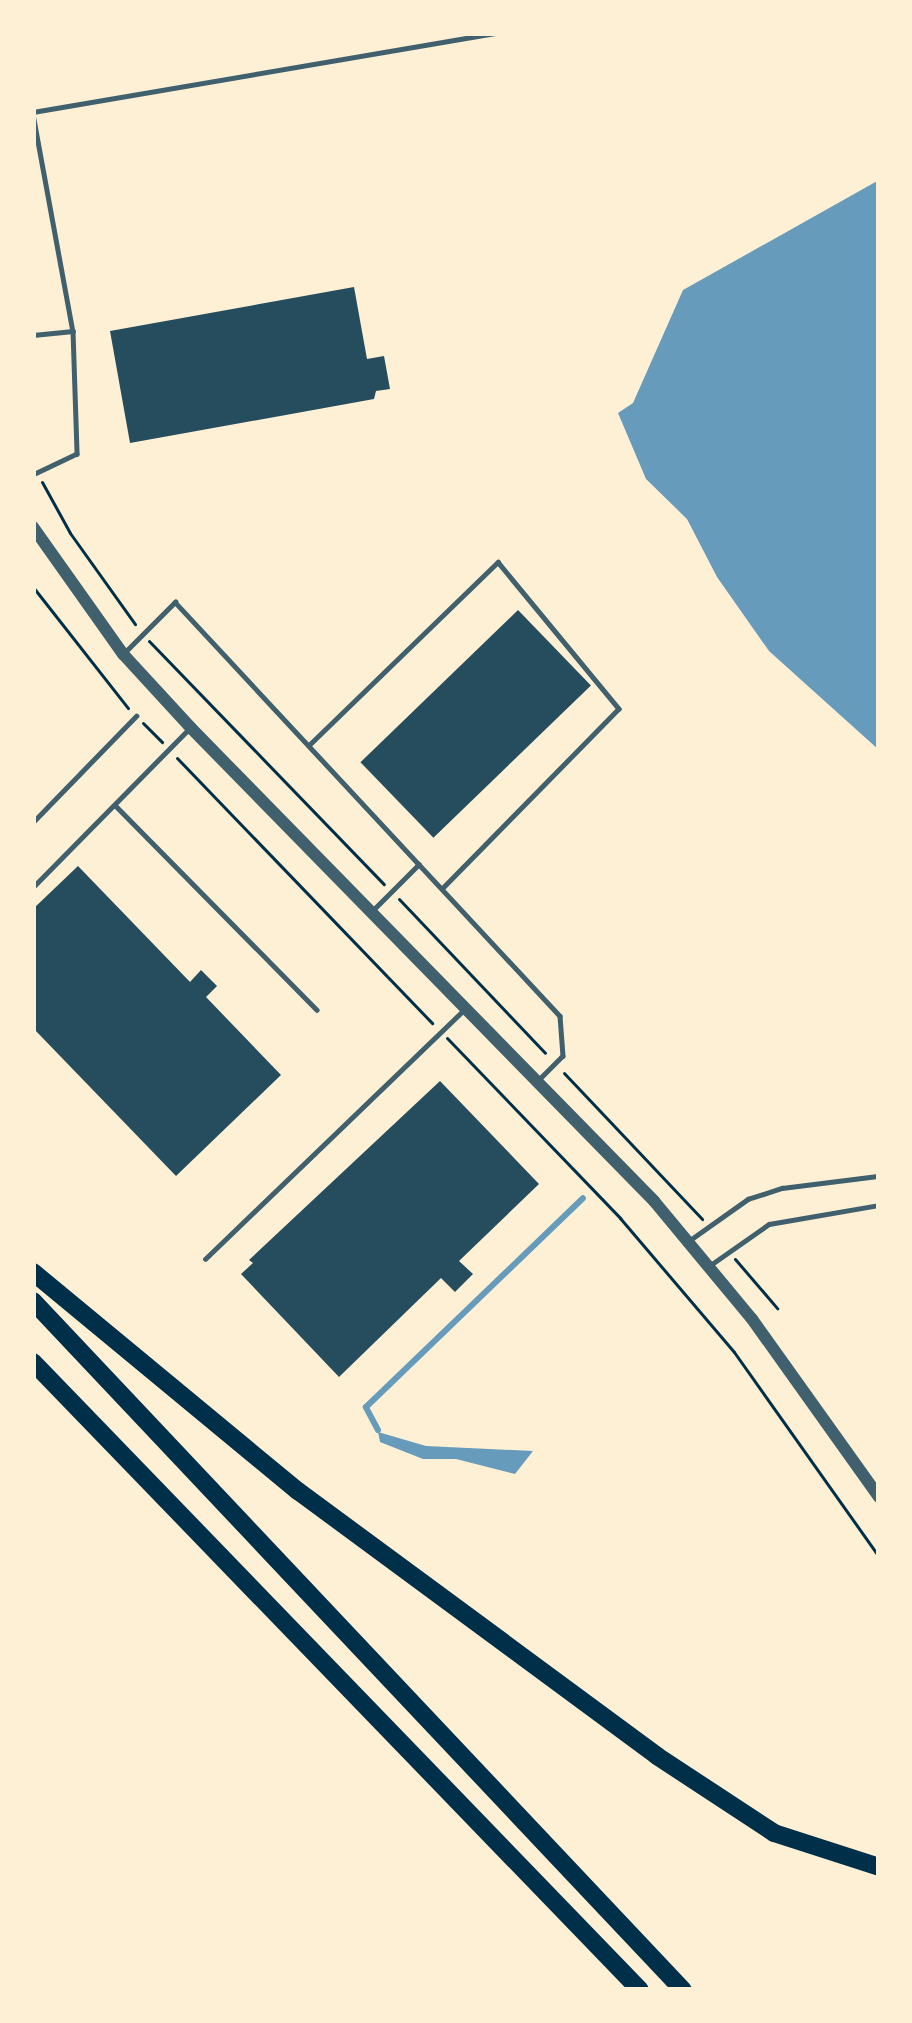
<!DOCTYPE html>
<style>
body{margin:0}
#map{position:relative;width:912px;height:2023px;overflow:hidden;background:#fdf0d5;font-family:Cabin,sans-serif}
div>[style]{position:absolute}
.water>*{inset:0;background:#669bbc}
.stream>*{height:6px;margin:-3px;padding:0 3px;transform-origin:3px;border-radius:3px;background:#669bbc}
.building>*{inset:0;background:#264d5e;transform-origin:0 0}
.path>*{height:3px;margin:-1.5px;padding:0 1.5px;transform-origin:1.5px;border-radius:1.5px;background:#003049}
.service>*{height:4.5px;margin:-2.25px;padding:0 2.25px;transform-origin:2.25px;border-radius:2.25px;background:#3f606c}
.tertiary>*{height:12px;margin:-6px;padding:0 6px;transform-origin:6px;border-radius:6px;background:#3f606c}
.motorway>*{height:18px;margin:-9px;padding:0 9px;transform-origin:9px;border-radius:9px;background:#003049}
span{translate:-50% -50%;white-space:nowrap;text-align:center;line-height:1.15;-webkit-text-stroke:9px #fdf0d5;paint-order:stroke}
.frame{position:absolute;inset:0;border:36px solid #fdf0d5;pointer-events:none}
</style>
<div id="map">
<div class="water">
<div style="clip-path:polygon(879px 180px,879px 750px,769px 651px,717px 577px,687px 519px,646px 479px,618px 413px,633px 403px,683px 290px)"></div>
<div style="clip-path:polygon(378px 1432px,426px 1446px,533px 1451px,515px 1474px,456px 1459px,423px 1459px,380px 1442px)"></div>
</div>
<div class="stream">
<div style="left:378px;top:1430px;width:26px;rotate:-118deg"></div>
<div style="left:366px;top:1407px;width:301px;rotate:-43.9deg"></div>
</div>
<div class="building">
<div style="clip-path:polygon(354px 287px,367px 359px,384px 356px,390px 389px,376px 391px,374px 399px,130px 443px,110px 331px)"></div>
<div style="left:518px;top:610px;width:105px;height:219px;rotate:46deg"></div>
<div style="clip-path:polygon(78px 866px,190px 982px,201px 970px,217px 986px,206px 997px,281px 1075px,176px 1176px,33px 1028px,33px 909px)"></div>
<div style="clip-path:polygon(440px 1081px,539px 1184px,459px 1261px,473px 1274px,455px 1292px,441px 1278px,339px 1377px,241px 1274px,253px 1263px,249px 1260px)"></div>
</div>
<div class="path">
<div style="left:42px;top:482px;width:58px;rotate:61.2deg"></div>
<div style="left:70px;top:533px;width:112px;rotate:54.5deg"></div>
<div style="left:33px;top:587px;width:154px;rotate:51.9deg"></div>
<div style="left:149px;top:641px;width:338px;rotate:46deg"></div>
<div style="left:143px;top:723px;width:27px;rotate:45deg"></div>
<div style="left:177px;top:758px;width:368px;rotate:46.1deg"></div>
<div style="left:399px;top:899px;width:212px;rotate:46.5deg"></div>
<div style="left:447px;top:1038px;width:250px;rotate:46.1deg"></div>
<div style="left:620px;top:1218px;width:176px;rotate:49.6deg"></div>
<div style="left:734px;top:1352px;width:251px;rotate:54.7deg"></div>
<div style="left:564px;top:1073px;width:201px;rotate:46.6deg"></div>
<div style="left:735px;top:1259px;width:65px;rotate:49.4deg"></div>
</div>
<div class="service">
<div style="left:33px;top:112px;width:470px;rotate:-9.7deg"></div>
<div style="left:33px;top:114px;width:221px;rotate:79.6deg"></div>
<div style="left:73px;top:331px;width:123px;rotate:88.1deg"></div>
<div style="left:77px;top:454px;width:49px;rotate:154.5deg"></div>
<div style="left:33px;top:335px;width:40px;rotate:-5.7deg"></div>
<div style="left:123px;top:654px;width:74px;rotate:-45deg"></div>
<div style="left:175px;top:602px;width:565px;rotate:47.08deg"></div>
<div style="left:560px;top:1016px;width:40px;rotate:85.7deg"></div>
<div style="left:563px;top:1056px;width:34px;rotate:135deg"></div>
<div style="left:309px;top:745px;width:263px;rotate:-44.1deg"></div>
<div style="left:498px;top:562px;width:190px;rotate:50.5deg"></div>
<div style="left:619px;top:709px;width:252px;rotate:134.5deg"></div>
<div style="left:116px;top:806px;width:286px;rotate:45.4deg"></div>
<div style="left:33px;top:822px;width:148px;rotate:-45.8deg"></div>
<div style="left:33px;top:887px;width:222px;rotate:-45.4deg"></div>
<div style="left:372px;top:911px;width:66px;rotate:-45deg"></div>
<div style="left:690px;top:1240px;width:71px;rotate:-35.3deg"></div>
<div style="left:748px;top:1199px;width:36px;rotate:-18deg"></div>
<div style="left:782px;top:1188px;width:98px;rotate:-7.1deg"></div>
<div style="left:205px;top:1259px;width:356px;rotate:-43.9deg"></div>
<div style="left:709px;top:1266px;width:73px;rotate:-35deg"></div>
<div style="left:769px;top:1224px;width:112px;rotate:-9.8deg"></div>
</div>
<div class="tertiary">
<div style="left:33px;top:527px;width:156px;rotate:54.7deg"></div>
<div style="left:123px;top:654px;width:100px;rotate:47.4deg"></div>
<div style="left:191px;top:728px;width:662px;rotate:45.61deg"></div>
<div style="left:654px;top:1201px;width:153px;rotate:50.3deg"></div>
<div style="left:752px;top:1319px;width:219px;rotate:54.5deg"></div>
</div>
<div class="motorway">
<div style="left:33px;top:1272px;width:344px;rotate:39.6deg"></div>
<div style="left:298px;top:1491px;width:446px;rotate:36.4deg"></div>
<div style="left:657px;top:1756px;width:140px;rotate:33.3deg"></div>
<div style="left:774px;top:1833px;width:110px;rotate:17.9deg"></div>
<div style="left:33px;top:1301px;width:947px;rotate:46.67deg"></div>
<div style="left:33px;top:1362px;width:873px;rotate:45.97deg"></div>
</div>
<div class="frame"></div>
</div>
